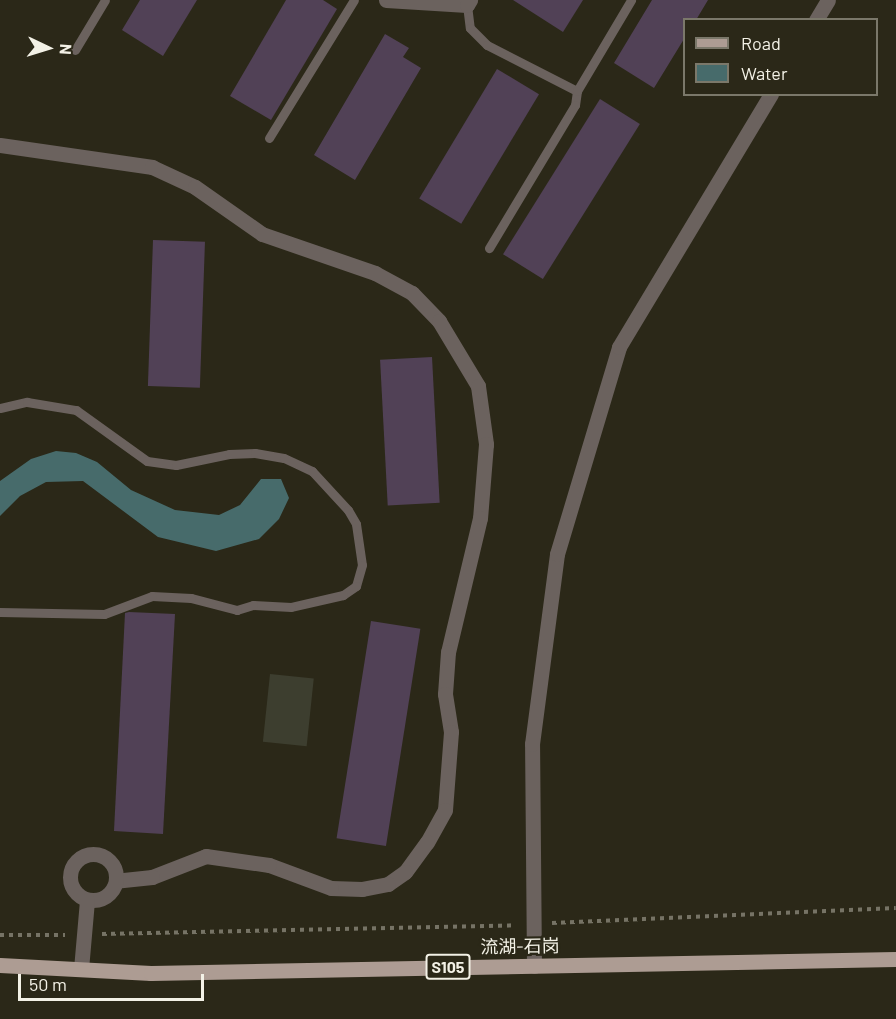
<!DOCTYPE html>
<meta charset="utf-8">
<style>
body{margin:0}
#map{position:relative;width:896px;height:1019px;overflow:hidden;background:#2b2818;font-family:Barlow,"Noto Sans SC",sans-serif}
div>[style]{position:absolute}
.green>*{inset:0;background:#3d3e2f;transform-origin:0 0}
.water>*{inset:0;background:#476b6b}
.building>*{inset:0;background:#514156;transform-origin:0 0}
.path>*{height:4px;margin-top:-2px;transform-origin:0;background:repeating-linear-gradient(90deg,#767365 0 4.5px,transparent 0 9px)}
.service>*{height:9px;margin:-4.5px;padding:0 4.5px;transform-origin:4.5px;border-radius:4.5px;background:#6b625e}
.minor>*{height:15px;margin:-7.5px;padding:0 7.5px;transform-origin:7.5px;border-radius:7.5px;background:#6b625e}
.minor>.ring{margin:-7.5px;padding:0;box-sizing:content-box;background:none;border:15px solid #6b625e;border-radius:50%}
.tertiary>*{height:15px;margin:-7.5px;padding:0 7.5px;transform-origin:7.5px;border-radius:7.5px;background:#6b625e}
.primary>*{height:15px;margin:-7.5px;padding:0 7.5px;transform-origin:7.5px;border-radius:7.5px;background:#ad9c93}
span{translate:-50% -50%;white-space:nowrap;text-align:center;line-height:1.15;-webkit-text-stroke:4.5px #2b2818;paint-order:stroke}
.shield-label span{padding:2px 4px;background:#2b2818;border:2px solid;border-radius:4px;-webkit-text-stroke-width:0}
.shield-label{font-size:16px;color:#f3f1e6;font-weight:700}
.street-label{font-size:18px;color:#f3f1e6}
.legend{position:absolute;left:683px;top:18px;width:195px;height:78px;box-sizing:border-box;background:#2b2818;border:2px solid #7b786a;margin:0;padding:8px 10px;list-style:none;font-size:18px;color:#f3f1e6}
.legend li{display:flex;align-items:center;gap:12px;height:30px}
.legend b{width:30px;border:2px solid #7b786a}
.north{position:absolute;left:18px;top:18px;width:60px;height:60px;-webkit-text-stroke:4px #2b2818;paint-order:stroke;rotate:94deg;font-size:16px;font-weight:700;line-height:24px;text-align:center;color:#f3f1e6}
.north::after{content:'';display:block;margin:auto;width:21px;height:27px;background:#f3f1e6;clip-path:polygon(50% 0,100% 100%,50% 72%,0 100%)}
.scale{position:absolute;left:18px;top:974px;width:186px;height:27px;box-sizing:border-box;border:3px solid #f3f1e6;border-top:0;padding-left:8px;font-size:18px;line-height:21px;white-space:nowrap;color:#f3f1e6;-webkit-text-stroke:4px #2b2818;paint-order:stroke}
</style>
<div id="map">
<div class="green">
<div style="left:270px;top:674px;width:44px;height:68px;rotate:6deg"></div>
</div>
<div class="water">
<div style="clip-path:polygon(56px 451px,76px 453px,97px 462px,131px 490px,175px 510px,219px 515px,240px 505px,261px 479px,281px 479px,289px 498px,279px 519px,259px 539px,216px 551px,158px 537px,83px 481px,46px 482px,20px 496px,0 516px,0 481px,31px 459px)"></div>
</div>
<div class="building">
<div style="clip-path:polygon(140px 0,197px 0,163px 56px,122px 30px)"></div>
<div style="clip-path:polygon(286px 0,323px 0,337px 9px,271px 120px,230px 96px)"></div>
<div style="clip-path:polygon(513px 0,583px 0,563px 32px)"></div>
<div style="clip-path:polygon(652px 0,708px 0,696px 20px,684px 20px,684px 39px,654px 88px,614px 63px)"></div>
<div style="clip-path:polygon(385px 34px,409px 48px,403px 57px,421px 68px,355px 180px,314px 155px)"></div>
<div style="left:497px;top:69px;width:49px;height:151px;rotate:31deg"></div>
<div style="left:600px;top:99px;width:47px;height:183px;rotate:32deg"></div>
<div style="left:153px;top:240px;width:52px;height:146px;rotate:2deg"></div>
<div style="left:432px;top:357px;width:146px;height:52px;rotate:87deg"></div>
<div style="clip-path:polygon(129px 612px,175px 614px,163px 834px,114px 831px,125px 613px)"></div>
<div style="left:371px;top:621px;width:50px;height:220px;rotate:9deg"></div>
</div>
<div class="path">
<div style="left:552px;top:923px;width:344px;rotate:-2.5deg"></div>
<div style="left:102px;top:934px;width:413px;rotate:-1.2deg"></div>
<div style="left:0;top:935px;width:65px"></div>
</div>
<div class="service">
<div style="left:467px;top:5px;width:23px;rotate:83deg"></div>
<div style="left:470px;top:28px;width:24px;rotate:45deg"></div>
<div style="left:487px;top:45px;width:101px;rotate:27.1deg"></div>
<div style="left:577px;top:91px;width:14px;rotate:98deg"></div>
<div style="left:575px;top:105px;width:167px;rotate:121deg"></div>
<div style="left:75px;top:50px;width:58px;rotate:-59deg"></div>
<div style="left:577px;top:91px;width:106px;rotate:-59.3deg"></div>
<div style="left:269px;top:138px;width:162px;rotate:-58.4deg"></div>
<div style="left:0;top:408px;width:28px;rotate:-13deg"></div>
<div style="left:27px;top:402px;width:50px;rotate:9.3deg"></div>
<div style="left:76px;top:410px;width:87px;rotate:35.7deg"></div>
<div style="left:147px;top:461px;width:29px;rotate:8deg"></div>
<div style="left:176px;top:465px;width:54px;rotate:-11.7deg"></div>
<div style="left:229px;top:454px;width:26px;rotate:-2deg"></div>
<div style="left:255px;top:453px;width:29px;rotate:10deg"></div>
<div style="left:284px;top:458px;width:31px;rotate:25deg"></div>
<div style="left:312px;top:471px;width:53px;rotate:47.3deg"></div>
<div style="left:348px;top:510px;width:16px;rotate:60deg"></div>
<div style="left:356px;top:524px;width:41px;rotate:81.7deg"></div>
<div style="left:362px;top:565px;width:22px;rotate:106deg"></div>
<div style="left:356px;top:586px;width:16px;rotate:145deg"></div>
<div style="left:343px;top:595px;width:53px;rotate:167deg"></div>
<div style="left:291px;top:607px;width:38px;rotate:-177deg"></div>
<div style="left:253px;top:605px;width:17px;rotate:163deg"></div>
<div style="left:237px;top:610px;width:48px;rotate:-165.4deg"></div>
<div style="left:191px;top:598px;width:39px;rotate:-177deg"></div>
<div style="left:152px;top:596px;width:51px;rotate:159.4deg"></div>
<div style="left:104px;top:614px;width:104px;rotate:-178.9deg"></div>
</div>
<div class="minor">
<div style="left:386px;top:0;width:81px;rotate:3.5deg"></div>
<div style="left:467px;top:5px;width:6px;rotate:-59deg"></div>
<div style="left:0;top:145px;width:154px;rotate:8.2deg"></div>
<div style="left:152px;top:167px;width:47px;rotate:24.9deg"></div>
<div style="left:195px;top:187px;width:82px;rotate:35deg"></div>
<div style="left:262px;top:234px;width:120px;rotate:19deg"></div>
<div style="left:375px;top:273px;width:42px;rotate:28.4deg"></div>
<div style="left:412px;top:293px;width:39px;rotate:46deg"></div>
<div style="left:439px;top:321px;width:76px;rotate:59deg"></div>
<div style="left:478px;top:386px;width:59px;rotate:82.1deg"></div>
<div style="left:486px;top:444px;width:74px;rotate:94.6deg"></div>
<div style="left:480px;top:518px;width:138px;rotate:103.4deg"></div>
<div style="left:448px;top:652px;width:42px;rotate:94.1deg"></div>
<div style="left:445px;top:694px;width:38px;rotate:81deg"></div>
<div style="left:451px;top:732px;width:78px;rotate:94.4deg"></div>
<div style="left:445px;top:810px;width:37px;rotate:119deg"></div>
<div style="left:427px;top:842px;width:37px;rotate:126deg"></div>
<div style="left:405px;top:872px;width:21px;rotate:145deg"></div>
<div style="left:388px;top:884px;width:26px;rotate:169deg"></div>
<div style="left:362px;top:889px;width:31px;rotate:-178deg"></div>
<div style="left:331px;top:888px;width:66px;rotate:-159.6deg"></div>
<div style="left:269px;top:865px;width:64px;rotate:-171.9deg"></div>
<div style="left:206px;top:856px;width:58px;rotate:158.7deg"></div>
<div style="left:152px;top:877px;width:36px;rotate:174deg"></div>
<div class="ring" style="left:70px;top:854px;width:31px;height:31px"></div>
<div style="left:81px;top:969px;width:69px;rotate:-85deg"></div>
</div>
<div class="tertiary">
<div style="left:816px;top:20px;width:23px;rotate:-59deg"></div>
<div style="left:534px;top:966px;width:222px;rotate:-90.5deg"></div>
<div style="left:532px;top:744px;width:192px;rotate:-82.5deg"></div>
<div style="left:557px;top:554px;width:216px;rotate:-73.3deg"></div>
<div style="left:619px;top:347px;width:295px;rotate:-59deg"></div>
</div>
<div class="primary">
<div style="left:0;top:965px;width:151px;rotate:3deg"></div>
<div style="left:151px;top:973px;width:745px;rotate:-1.08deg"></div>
</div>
<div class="shield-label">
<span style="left:448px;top:967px">S105</span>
</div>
<div class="street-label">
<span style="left:520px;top:946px;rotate:-1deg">流湖-石岗</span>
</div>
<ul class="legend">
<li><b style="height:8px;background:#ad9c93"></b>Road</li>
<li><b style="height:16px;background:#476b6b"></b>Water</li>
</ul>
<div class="north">N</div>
<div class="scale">50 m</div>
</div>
